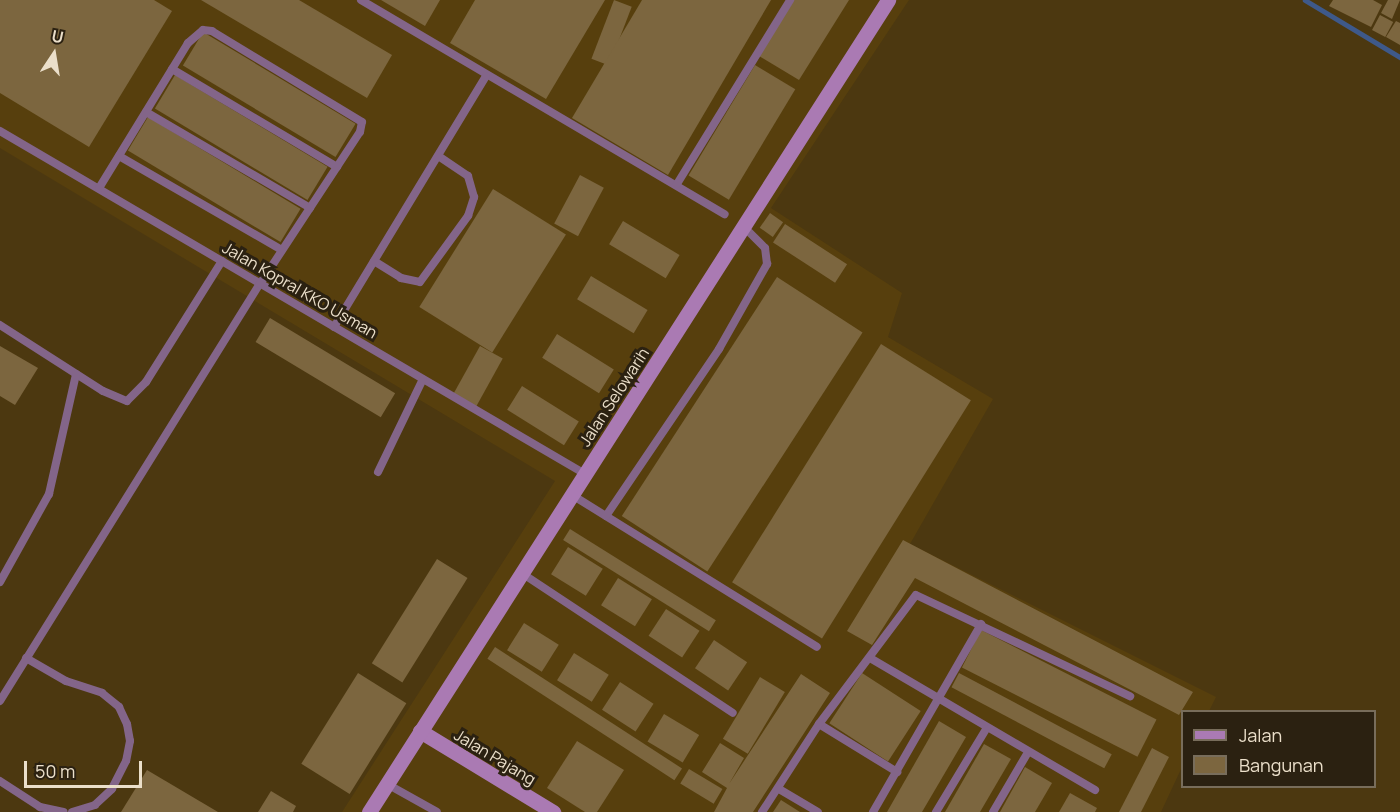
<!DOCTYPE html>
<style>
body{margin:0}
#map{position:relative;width:1400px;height:812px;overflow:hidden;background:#4c3810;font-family:Manrope,sans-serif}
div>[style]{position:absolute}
.built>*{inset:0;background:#573f0d}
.stream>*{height:4.5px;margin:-2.25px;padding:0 2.25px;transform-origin:2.25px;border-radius:2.25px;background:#3e598a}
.building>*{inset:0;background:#7c663f;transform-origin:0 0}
.lane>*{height:8px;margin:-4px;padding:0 4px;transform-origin:4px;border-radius:4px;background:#836589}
.secondary>*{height:15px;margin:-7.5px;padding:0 7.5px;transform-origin:7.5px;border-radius:7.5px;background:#aa7ab3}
span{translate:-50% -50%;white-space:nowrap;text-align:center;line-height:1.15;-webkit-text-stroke:6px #2b2111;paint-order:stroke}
.street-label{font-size:16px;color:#ebdfca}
.legend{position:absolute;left:1181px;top:710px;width:195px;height:78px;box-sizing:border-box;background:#2b2111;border:2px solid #786d5b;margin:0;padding:8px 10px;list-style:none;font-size:18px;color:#ebdfca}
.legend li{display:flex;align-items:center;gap:12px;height:30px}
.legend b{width:30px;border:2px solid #786d5b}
.north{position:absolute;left:24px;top:24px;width:60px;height:60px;-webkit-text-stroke:4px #2b2111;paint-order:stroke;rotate:12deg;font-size:16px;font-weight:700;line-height:24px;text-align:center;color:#ebdfca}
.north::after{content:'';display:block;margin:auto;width:21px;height:27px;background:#ebdfca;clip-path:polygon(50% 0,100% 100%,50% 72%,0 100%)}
.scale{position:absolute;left:24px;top:761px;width:118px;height:27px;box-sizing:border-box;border:3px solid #ebdfca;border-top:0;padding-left:8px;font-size:18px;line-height:21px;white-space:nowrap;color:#ebdfca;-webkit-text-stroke:4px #2b2111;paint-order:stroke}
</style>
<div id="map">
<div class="built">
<div style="clip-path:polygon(0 0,909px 0,771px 208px,902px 293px,888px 337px,993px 399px,910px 544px,1216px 697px,1209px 711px,1182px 712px,1182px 767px,1161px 812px,342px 812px,555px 481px,0 148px)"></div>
</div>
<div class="stream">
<div style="left:1305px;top:0;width:111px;rotate:31deg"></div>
</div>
<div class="building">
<div style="clip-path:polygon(0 0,154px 0,172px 11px,89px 147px,0 93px)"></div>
<div style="clip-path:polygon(201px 0,299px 0,392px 55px,367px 98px)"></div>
<div style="clip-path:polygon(381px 0,440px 0,425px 26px)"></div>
<div style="clip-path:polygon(475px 0,605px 0,546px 99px,450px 43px)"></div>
<div style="left:614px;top:0;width:19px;height:63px;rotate:21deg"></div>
<div style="clip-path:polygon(642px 0,771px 0,668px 175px,572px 118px)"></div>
<div style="clip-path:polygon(794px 0,849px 0,799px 80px,759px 56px)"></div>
<div style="clip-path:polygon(1333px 0,1373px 0,1382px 5px,1371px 27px,1329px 6px)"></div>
<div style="clip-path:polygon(1388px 0,1400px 0,1392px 19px,1381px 13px)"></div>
<div style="left:1380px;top:15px;width:15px;height:17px;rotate:28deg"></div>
<div style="clip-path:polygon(1396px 21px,1400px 23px,1400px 45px,1386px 37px)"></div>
<div style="left:203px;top:32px;width:178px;height:39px;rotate:31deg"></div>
<div style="left:755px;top:65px;width:47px;height:129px;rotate:31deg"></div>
<div style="left:175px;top:75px;width:178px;height:39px;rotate:31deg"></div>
<div style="left:148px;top:117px;width:178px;height:39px;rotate:31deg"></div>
<div style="left:580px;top:175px;width:27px;height:55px;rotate:28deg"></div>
<div style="left:493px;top:189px;width:86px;height:139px;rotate:32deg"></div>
<div style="left:770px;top:213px;width:16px;height:18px;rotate:35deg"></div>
<div style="left:623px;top:221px;width:66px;height:27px;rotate:31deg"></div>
<div style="left:785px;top:224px;width:74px;height:22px;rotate:33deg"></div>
<div style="left:591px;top:276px;width:66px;height:27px;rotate:31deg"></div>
<div style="left:777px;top:277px;width:102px;height:285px;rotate:33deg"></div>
<div style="left:270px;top:318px;width:146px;height:28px;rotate:31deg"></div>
<div style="left:557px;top:334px;width:67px;height:28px;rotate:32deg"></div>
<div style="left:881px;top:344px;width:106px;height:281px;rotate:32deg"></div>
<div style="clip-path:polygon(0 346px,38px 368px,15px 405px,0 396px)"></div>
<div style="left:480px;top:346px;width:26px;height:55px;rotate:29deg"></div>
<div style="left:522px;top:386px;width:67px;height:28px;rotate:32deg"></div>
<div style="left:570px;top:529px;width:172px;height:13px;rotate:32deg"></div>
<div style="clip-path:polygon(903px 540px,1193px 692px,1179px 715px,915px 578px,872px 645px,847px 631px)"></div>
<div style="left:568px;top:547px;width:41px;height:32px;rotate:32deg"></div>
<div style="left:437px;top:559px;width:36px;height:123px;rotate:32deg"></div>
<div style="left:618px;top:578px;width:40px;height:32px;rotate:32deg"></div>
<div style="left:666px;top:609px;width:40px;height:32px;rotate:33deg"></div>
<div style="left:524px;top:623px;width:41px;height:32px;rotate:32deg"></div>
<div style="left:981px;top:630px;width:197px;height:42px;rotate:27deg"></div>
<div style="left:714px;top:640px;width:40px;height:34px;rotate:34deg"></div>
<div style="left:495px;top:647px;width:223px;height:14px;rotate:33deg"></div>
<div style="left:574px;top:653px;width:41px;height:32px;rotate:32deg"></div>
<div style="left:358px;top:673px;width:57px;height:107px;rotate:32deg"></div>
<div style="left:862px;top:673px;width:70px;height:60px;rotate:33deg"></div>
<div style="left:959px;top:673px;width:173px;height:16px;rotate:28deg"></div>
<div style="clip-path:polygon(801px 674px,830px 693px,753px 812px,714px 812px,727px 788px,702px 772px,720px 743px,744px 758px,729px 784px)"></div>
<div style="left:760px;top:677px;width:29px;height:72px;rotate:31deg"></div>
<div style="left:620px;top:682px;width:40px;height:33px;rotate:33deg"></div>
<div style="left:664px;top:714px;width:41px;height:32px;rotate:31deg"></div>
<div style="clip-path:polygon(939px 721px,966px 737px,922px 812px,887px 812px)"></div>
<div style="clip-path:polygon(577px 741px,624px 770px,597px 812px,585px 812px,547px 788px)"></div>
<div style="clip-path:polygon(984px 744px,1011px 759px,980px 812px,945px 812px)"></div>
<div style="clip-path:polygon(1152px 748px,1169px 757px,1141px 812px,1119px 812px)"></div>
<div style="clip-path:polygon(1025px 767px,1052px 783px,1035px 812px,1000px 812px)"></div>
<div style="left:689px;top:769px;width:39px;height:17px;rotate:31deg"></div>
<div style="clip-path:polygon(147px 770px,218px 812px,121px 812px)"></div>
<div style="clip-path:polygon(271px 791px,296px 806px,293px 812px,258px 812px)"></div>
<div style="clip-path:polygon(1070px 793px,1097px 808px,1095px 812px,1059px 812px)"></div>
<div style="clip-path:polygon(781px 800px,800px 812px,773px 812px)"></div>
</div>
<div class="lane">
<div style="left:361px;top:0;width:422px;rotate:30.5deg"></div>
<div style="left:172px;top:69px;width:192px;rotate:30.7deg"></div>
<div style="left:146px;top:112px;width:190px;rotate:30.3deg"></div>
<div style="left:0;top:131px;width:678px;rotate:30.38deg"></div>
<div style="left:119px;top:156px;width:188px;rotate:30deg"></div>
<div style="left:677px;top:184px;width:216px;rotate:-58.4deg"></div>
<div style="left:374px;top:261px;width:32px;rotate:32deg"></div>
<div style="left:401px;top:278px;width:19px;rotate:12deg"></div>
<div style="left:420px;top:282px;width:82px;rotate:-54deg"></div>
<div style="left:468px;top:216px;width:20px;rotate:-72deg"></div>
<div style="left:474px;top:197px;width:22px;rotate:-106deg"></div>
<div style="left:468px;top:176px;width:36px;rotate:-146deg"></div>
<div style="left:0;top:325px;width:122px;rotate:32.7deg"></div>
<div style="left:103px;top:391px;width:26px;rotate:23deg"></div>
<div style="left:127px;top:401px;width:27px;rotate:-45deg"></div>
<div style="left:146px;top:382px;width:143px;rotate:-57.9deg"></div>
<div style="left:334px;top:327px;width:293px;rotate:-58.8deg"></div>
<div style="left:378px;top:472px;width:103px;rotate:-64.2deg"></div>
<div style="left:572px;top:495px;width:288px;rotate:31.8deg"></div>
<div style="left:606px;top:516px;width:202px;rotate:-55.9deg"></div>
<div style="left:719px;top:349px;width:98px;rotate:-60.5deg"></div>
<div style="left:767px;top:264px;width:16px;rotate:-97deg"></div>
<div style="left:765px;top:248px;width:30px;rotate:-135deg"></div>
<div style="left:520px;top:572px;width:255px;rotate:33.5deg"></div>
<div style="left:0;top:582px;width:101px;rotate:-60.9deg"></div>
<div style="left:49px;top:494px;width:123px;rotate:-77.3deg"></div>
<div style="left:26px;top:658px;width:46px;rotate:29.9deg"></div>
<div style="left:66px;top:681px;width:38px;rotate:18deg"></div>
<div style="left:102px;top:693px;width:22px;rotate:39deg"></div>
<div style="left:119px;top:707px;width:19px;rotate:65deg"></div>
<div style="left:127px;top:724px;width:17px;rotate:80deg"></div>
<div style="left:130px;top:741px;width:20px;rotate:101deg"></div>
<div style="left:126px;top:761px;width:31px;rotate:117deg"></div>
<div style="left:112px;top:789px;width:23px;rotate:137deg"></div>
<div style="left:95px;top:805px;width:24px;rotate:163deg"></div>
<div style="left:870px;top:658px;width:261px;rotate:30.4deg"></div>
<div style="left:0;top:701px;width:491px;rotate:-58.1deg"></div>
<div style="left:260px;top:284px;width:182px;rotate:-56.7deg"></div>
<div style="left:360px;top:132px;width:10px;rotate:-79deg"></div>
<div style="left:362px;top:122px;width:175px;rotate:-148.8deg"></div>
<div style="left:212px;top:31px;width:9px;rotate:-174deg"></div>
<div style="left:203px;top:30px;width:20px;rotate:139deg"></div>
<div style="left:188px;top:43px;width:170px;rotate:121.5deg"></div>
<div style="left:819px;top:724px;width:92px;rotate:31.6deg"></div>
<div style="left:0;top:781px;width:48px;rotate:33deg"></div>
<div style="left:40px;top:807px;width:24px;rotate:12deg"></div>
<div style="left:387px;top:784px;width:57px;rotate:29.2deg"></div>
<div style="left:779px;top:789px;width:45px;rotate:30.5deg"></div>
<div style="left:762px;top:812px;width:105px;rotate:-57.1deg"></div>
<div style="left:819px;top:724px;width:161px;rotate:-53.1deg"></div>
<div style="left:916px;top:595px;width:237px;rotate:25.3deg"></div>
<div style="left:873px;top:812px;width:217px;rotate:-60.1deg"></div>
<div style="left:936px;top:812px;width:97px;rotate:-58.9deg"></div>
<div style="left:993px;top:812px;width:69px;rotate:-59.7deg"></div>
</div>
<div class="secondary">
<div style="left:420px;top:731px;width:156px;rotate:31.3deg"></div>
<div style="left:369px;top:812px;width:964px;rotate:-57.41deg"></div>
</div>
<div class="street-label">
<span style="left:300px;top:290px;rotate:30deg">Jalan Kopral KKO Usman</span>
<span style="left:614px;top:397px;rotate:-57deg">Jalan Selowarih</span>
<span style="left:495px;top:757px;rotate:31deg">Jalan Pajang</span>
</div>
<ul class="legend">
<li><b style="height:8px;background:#aa7ab3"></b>Jalan</li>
<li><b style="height:16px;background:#7c663f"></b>Bangunan</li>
</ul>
<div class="north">U</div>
<div class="scale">50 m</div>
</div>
